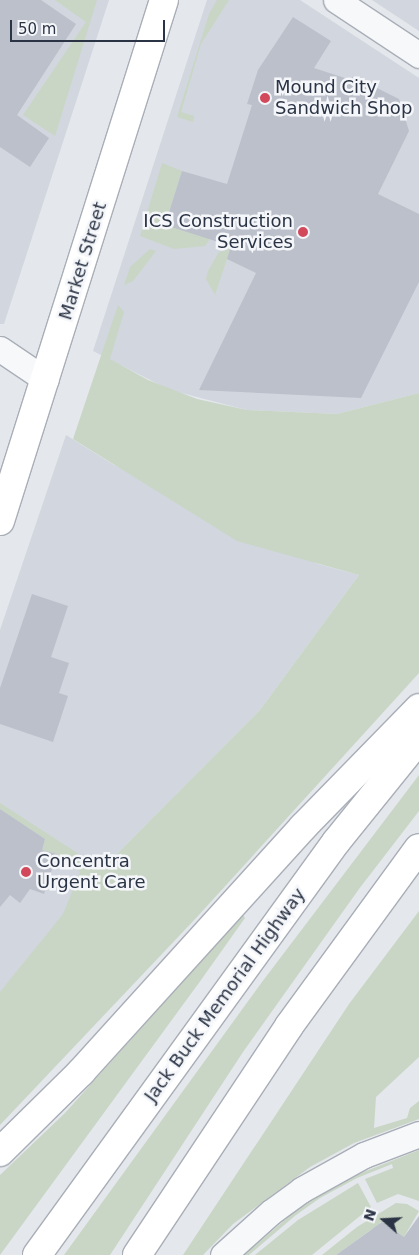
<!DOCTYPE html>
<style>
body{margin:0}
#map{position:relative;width:419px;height:1255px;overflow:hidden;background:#e4e7ec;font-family:"DejaVu Sans",sans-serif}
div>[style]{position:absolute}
.built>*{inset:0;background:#d2d6de}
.green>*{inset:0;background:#c9d6c5}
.building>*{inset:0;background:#bbc0ca}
.roads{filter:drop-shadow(1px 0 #a9aeb7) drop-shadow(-1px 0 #a9aeb7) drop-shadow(0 1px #a9aeb7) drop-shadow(0 -1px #a9aeb7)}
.minor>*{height:25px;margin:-12.5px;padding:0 12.5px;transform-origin:12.5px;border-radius:12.5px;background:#f7f8fa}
.major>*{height:28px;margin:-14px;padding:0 14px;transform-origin:14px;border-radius:14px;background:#fff}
.highway>*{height:28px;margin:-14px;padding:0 14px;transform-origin:14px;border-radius:14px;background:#fff}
.dots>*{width:14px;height:14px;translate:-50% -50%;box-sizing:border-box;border:2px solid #f4f6f9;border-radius:50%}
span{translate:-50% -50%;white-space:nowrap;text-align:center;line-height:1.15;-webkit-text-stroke:5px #f4f6f9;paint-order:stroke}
.poi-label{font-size:18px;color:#2b3445}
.left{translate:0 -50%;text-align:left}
.right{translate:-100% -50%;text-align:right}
.street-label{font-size:18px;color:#2b3445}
.north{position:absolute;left:359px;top:1195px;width:50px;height:50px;-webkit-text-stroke:4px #f4f6f9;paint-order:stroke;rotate:289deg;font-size:14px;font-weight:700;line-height:20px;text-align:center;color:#2b3445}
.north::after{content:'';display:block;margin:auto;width:18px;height:22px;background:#2b3445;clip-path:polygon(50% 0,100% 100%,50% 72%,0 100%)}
.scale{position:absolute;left:10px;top:20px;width:155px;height:22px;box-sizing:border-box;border:2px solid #2b3445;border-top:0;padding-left:6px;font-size:15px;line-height:18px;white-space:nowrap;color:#2b3445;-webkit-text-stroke:4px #f4f6f9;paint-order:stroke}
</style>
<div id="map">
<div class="built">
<div style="clip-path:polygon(0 0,109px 0,4px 324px,0 324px)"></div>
<div style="clip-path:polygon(207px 0,300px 0,419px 78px,419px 393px,337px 414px,247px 410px,170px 390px,93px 351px)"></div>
<div style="clip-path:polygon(372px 0,419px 0,419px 31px)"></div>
<div style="clip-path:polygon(66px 435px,114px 465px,318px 564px,359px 575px,260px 710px,102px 869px,0 998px,0 630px)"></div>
</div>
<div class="green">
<div style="clip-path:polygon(55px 0,97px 0,55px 136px,23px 115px,86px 22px)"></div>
<div style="clip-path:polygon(217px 0,229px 0,201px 44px,181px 112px,194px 116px,193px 122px,177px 117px,209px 14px)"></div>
<div style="clip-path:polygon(162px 163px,182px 171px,165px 225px,210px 239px,205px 246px,174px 249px,140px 236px)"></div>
<div style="clip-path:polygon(150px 249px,156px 251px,133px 281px,124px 285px,130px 267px)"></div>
<div style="clip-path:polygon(230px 249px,227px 259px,215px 295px,206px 279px,208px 271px,219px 252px)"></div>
<div style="clip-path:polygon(118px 305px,124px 312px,110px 359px,148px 380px,197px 399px,247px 410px,337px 414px,419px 393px,419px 673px,197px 917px,0 1125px,0 992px,63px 914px,80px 872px,57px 854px,42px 850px,45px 839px,0 809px,0 803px,102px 869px,260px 710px,359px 575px,237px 541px,73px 439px)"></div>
<div style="clip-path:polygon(419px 775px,419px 811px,359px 889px,243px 1052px,110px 1255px,64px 1255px,262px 982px)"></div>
<div style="clip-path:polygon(419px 911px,419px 1057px,376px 1097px,374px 1128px,407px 1118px,410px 1108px,419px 1101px,419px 1119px,354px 1143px,310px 1167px,233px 1224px,203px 1255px,183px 1255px,349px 1004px)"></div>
<div style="clip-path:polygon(243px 915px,245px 918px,201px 980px,0 1255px,0 1175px,65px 1113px)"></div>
<div style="clip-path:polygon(419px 1150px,419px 1201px,398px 1194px,377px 1203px,365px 1179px,393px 1168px,392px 1164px,357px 1178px,320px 1198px,296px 1215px,249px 1255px,244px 1255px,294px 1212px,319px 1196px,356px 1175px)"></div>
<div style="clip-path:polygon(358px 1183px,371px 1207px,312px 1255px,255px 1255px,298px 1220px)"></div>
<div style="clip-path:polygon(396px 1203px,407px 1204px,419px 1211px,404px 1237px,381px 1222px,374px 1231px,372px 1229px,336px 1255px,322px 1255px,357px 1227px)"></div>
</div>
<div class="building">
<div style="clip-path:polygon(0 0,41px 0,76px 24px,17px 115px,49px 138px,30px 167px,0 147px)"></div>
<div style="clip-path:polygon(293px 17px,331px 41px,314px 68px,351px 80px,353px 76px,399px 99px,409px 131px,378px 194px,419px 214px,419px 282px,361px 398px,199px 390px,256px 273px,227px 259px,231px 246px,165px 225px,182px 171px,227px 184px,252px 105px,247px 104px,258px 70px)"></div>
<div style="clip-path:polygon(32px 594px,68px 606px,51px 657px,69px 663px,59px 693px,68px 696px,53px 742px,0 724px,0 688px)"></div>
<div style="clip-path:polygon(0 809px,45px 839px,42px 850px,57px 854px,44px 894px,30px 889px,20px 903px,10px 895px,0 907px)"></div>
<div style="clip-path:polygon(419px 1216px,419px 1255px,336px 1255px,382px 1222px,404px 1237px)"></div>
</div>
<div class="roads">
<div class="minor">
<div style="left:336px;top:0;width:100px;rotate:33.5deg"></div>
<div style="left:0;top:349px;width:55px;rotate:34deg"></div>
<div style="left:223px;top:1255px;width:64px;rotate:-41.9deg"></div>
<div style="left:271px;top:1212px;width:37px;rotate:-36deg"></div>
<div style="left:301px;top:1190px;width:72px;rotate:-29.1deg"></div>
<div style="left:364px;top:1155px;width:59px;rotate:-20.9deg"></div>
</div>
<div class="major">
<div style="left:0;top:521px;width:546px;rotate:-72.53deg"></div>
</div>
<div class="highway">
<div style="left:0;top:1152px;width:114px;rotate:-44.6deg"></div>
<div style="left:81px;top:1072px;width:331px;rotate:-47.8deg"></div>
<div style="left:303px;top:827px;width:166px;rotate:-45.7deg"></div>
<div style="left:37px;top:1255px;width:510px;rotate:-54.1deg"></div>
<div style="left:336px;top:842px;width:132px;rotate:-51.1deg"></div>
<div style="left:137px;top:1255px;width:275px;rotate:-56.4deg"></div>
<div style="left:289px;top:1026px;width:220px;rotate:-53.9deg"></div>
</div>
</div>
<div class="dots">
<div style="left:265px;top:98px;background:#d1495b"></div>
<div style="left:303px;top:232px;background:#d1495b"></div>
<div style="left:26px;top:872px;background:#d1495b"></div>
</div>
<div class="poi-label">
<span class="left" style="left:275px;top:98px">Mound City<br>Sandwich Shop</span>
<span class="right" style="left:293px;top:232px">ICS Construction<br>Services</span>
<span class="left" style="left:37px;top:872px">Concentra<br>Urgent Care</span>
</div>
<div class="street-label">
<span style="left:83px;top:261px;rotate:-73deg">Market Street</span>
<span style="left:225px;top:995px;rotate:-54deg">Jack Buck Memorial Highway</span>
</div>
<div class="north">N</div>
<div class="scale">50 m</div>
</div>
